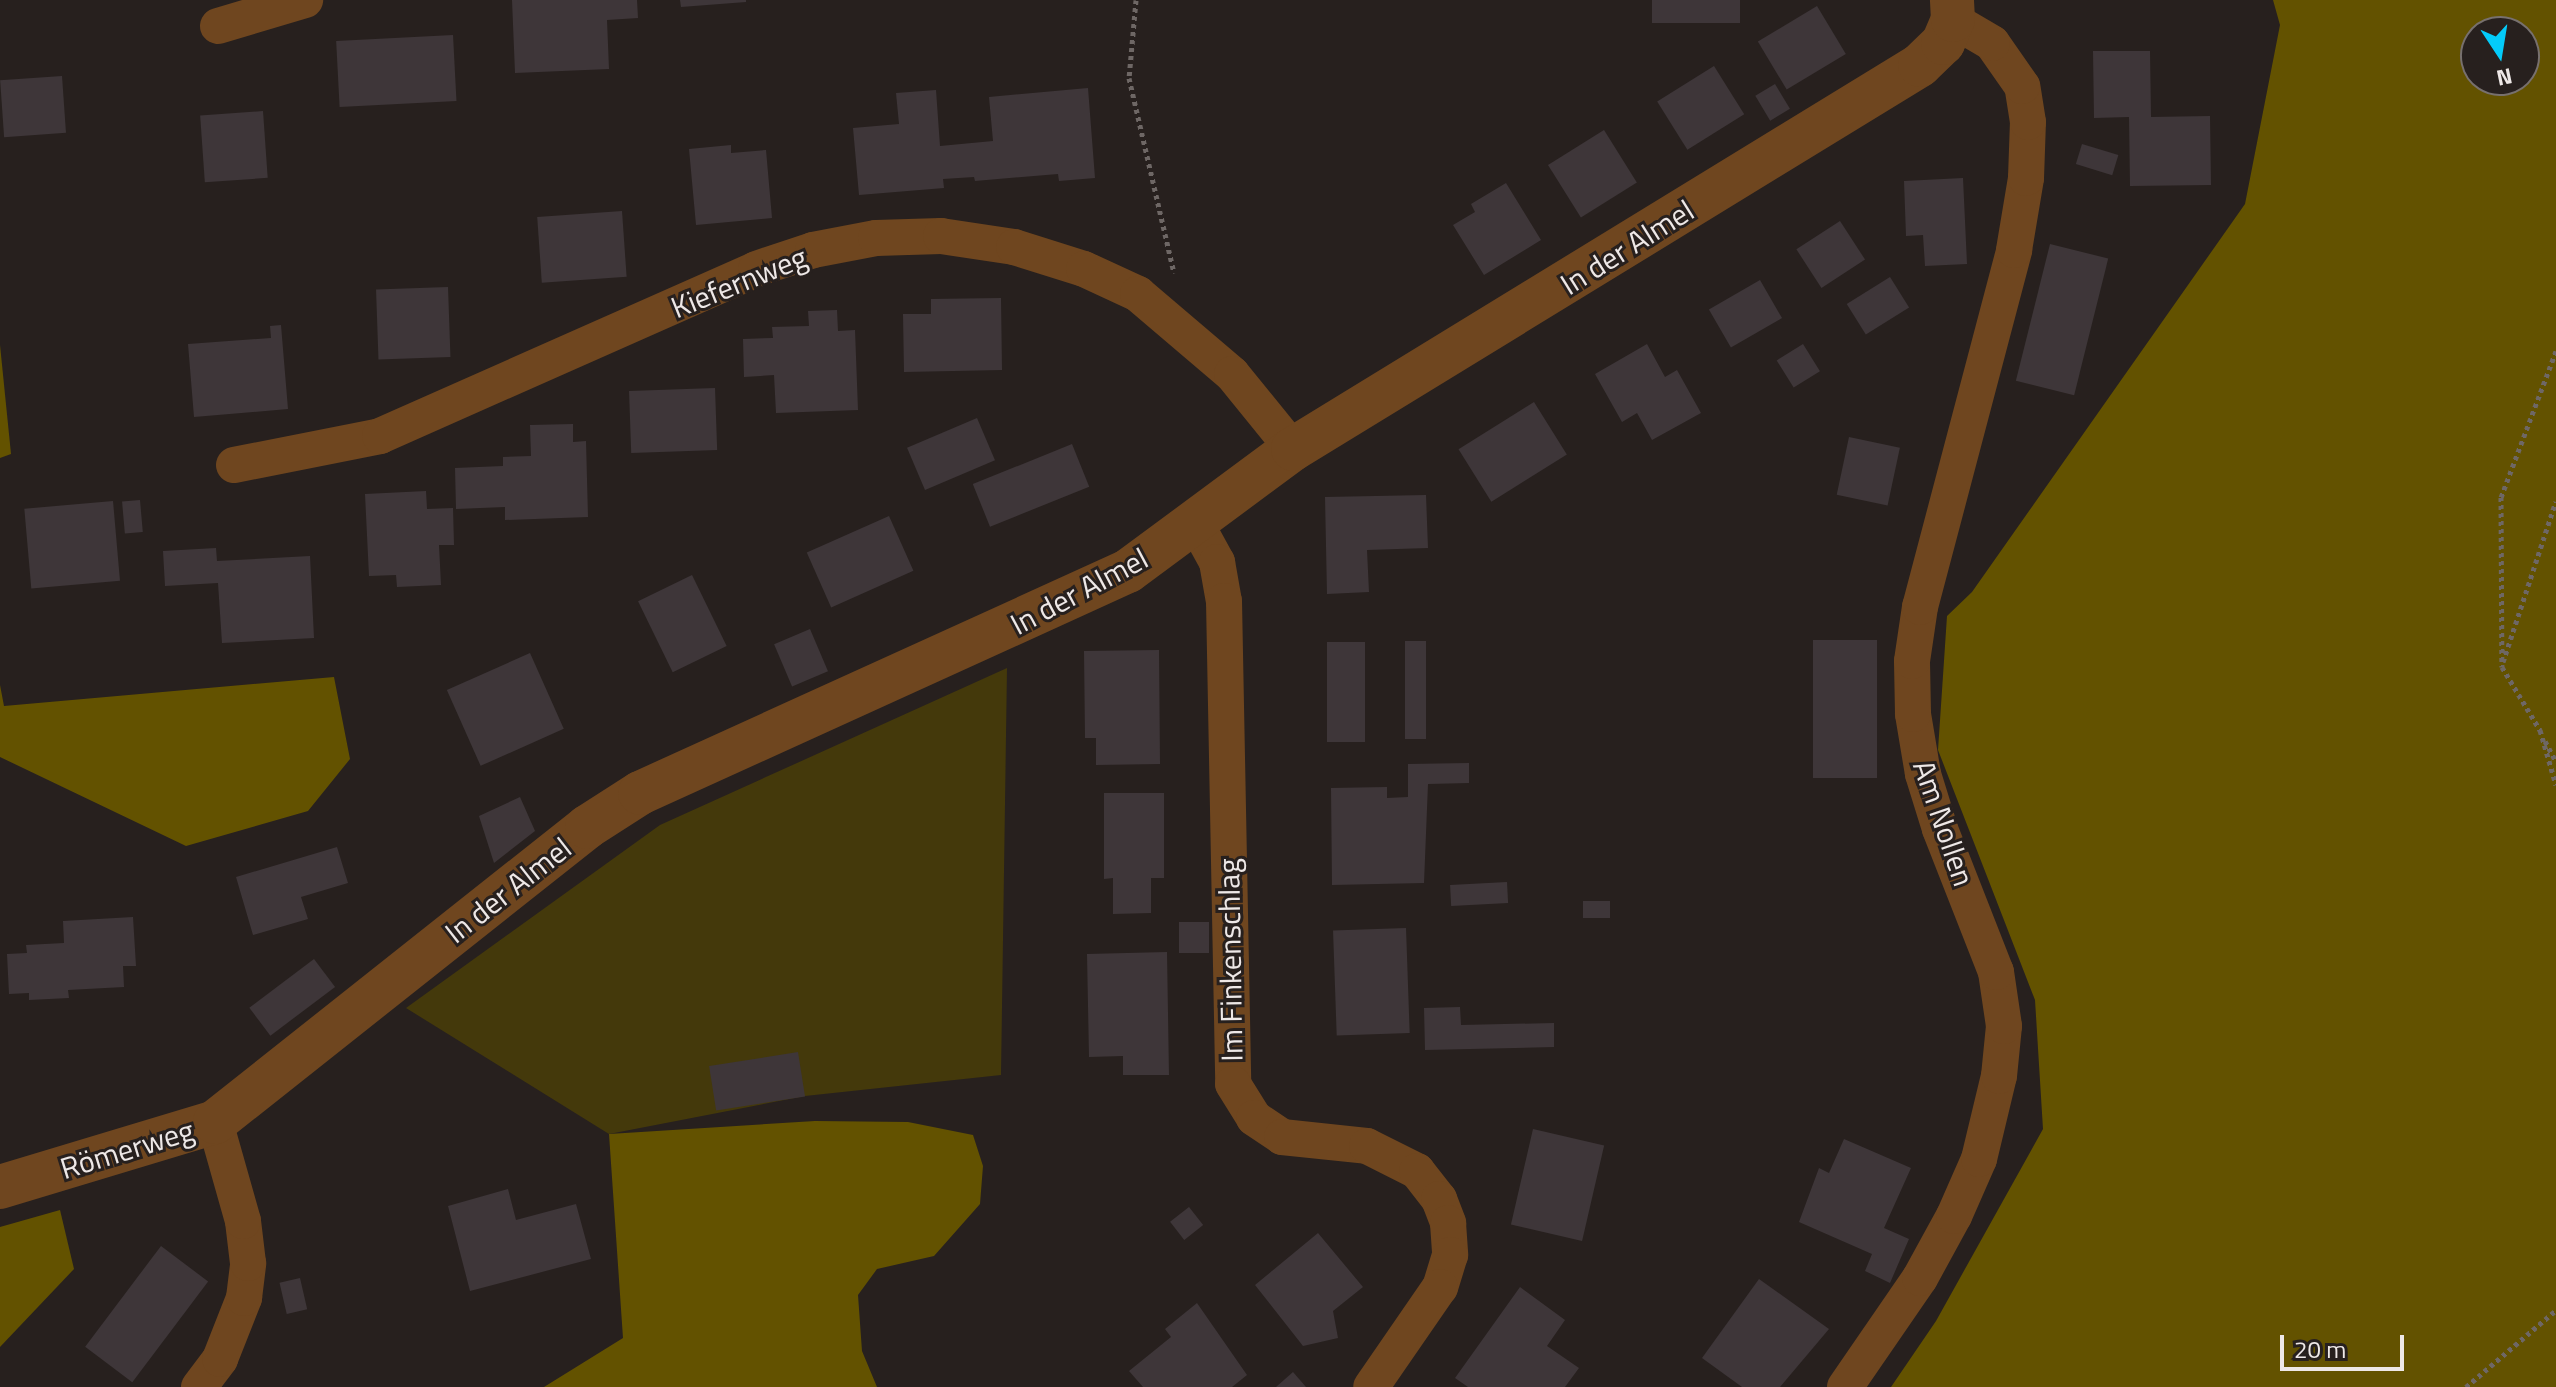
<!DOCTYPE html>
<meta charset="utf-8">
<style>
body{margin:0}
#map{position:relative;width:2556px;height:1387px;overflow:hidden;background:#27201e;font-family:"Titillium Web",sans-serif}
div>[style]{position:absolute}
.green>*{inset:0;background:#44390b}
.forest>*{inset:0;background:#635200}
.building>*{inset:0;background:#3e3639;transform-origin:0 0}
.path>*{height:5px;margin-top:-2.5px;transform-origin:0;background:repeating-linear-gradient(90deg,#6e6765 0 4px,transparent 0 8px)}
.minor>*{height:36px;margin:-18px;padding:0 18px;transform-origin:18px;border-radius:18px;background:#6f461f}
.tertiary>*{height:44px;margin:-22px;padding:0 22px;transform-origin:22px;border-radius:22px;background:#6f461f}
span{translate:-50% -50%;white-space:nowrap;text-align:center;line-height:1.15;-webkit-text-stroke:6px #27201e;paint-order:stroke}
.street-label{font-size:30px;color:#eee8e7}
.north{position:absolute;left:2460px;top:16px;width:80px;height:80px;box-sizing:border-box;background:#27201e;border:2px solid #77706e;border-radius:50%;rotate:168deg;font-size:22px;font-weight:700;line-height:32px;text-align:center;color:#eee8e7}
.north::after{content:'';display:block;margin:auto;width:28px;height:36px;background:#04cbf9;clip-path:polygon(50% 0,100% 100%,50% 72%,0 100%)}
.scale{position:absolute;left:2280px;top:1335px;width:124px;height:36px;box-sizing:border-box;border:4px solid #eee8e7;border-top:0;padding-left:10px;font-size:24px;line-height:28px;white-space:nowrap;color:#eee8e7;-webkit-text-stroke:6px #27201e;paint-order:stroke}
</style>
<div id="map">
<div class="green">
<div style="clip-path:polygon(1007px 668px,1001px 1075px,805px 1096px,609px 1134px,406px 1008px,660px 825px)"></div>
</div>
<div class="forest">
<div style="clip-path:polygon(evenodd,2273px 0,2556px 0,2556px 1387px,1891px 1387px,1936px 1321px,2043px 1129px,2035px 1000px,1938px 750px,1947px 616px,1972px 592px,2245px 204px,2280px 25px,2273px 0,2476px 32px,2524px 32px,2524px 80px,2476px 80px,2476px 32px)"></div>
<div style="clip-path:polygon(0 345px,11px 454px,0 458px)"></div>
<div style="clip-path:polygon(334px 677px,350px 759px,308px 811px,186px 846px,0 757px,0 685px,4px 706px)"></div>
<div style="clip-path:polygon(815px 1121px,908px 1122px,973px 1135px,983px 1166px,980px 1204px,934px 1256px,877px 1269px,858px 1295px,862px 1351px,877px 1387px,544px 1387px,623px 1338px,609px 1134px)"></div>
<div style="clip-path:polygon(60px 1210px,74px 1269px,0 1347px,0 1227px)"></div>
</div>
<div class="building">
<div style="clip-path:polygon(512px 0,637px 0,638px 18px,607px 20px,609px 69px,515px 73px)"></div>
<div style="clip-path:polygon(680px 0,746px 0,746px 2px,681px 7px)"></div>
<div style="left:1652px;top:0;width:88px;height:23px"></div>
<div style="left:1817px;top:6px;width:56px;height:69px;rotate:59deg"></div>
<div style="left:453px;top:35px;width:66px;height:117px;rotate:87deg"></div>
<div style="clip-path:polygon(2093px 51px,2150px 51px,2151px 117px,2210px 116px,2211px 185px,2130px 186px,2129px 117px,2094px 118px)"></div>
<div style="left:1714px;top:66px;width:57px;height:67px;rotate:58deg"></div>
<div style="left:62px;top:76px;width:57px;height:62px;rotate:86deg"></div>
<div style="left:1775px;top:84px;width:29px;height:23px;rotate:59deg"></div>
<div style="clip-path:polygon(1088px 88px,1095px 178px,1059px 181px,1058px 174px,975px 181px,974px 177px,943px 179px,944px 188px,859px 195px,853px 128px,899px 124px,896px 93px,936px 90px,940px 146px,993px 141px,989px 97px)"></div>
<div style="left:263px;top:111px;width:67px;height:63px;rotate:86deg"></div>
<div style="left:1604px;top:130px;width:62px;height:66px;rotate:58deg"></div>
<div style="left:2082px;top:144px;width:38px;height:21px;rotate:17deg"></div>
<div style="clip-path:polygon(731px 145px,731px 153px,766px 150px,772px 218px,696px 225px,689px 149px)"></div>
<div style="clip-path:polygon(1963px 178px,1967px 264px,1925px 266px,1923px 235px,1906px 236px,1904px 181px)"></div>
<div style="clip-path:polygon(1506px 183px,1541px 240px,1484px 275px,1453px 225px,1475px 212px,1471px 204px)"></div>
<div style="left:622px;top:211px;width:66px;height:85px;rotate:86deg"></div>
<div style="left:1840px;top:221px;width:46px;height:52px;rotate:57deg"></div>
<div style="left:2050px;top:244px;width:60px;height:141px;rotate:14deg"></div>
<div style="left:1890px;top:277px;width:36px;height:51px;rotate:58deg"></div>
<div style="left:1760px;top:280px;width:44px;height:59px;rotate:60deg"></div>
<div style="left:448px;top:287px;width:70px;height:72px;rotate:88deg"></div>
<div style="clip-path:polygon(1001px 298px,1002px 370px,904px 372px,903px 314px,931px 314px,931px 299px)"></div>
<div style="clip-path:polygon(837px 310px,838px 331px,855px 330px,858px 410px,776px 413px,774px 375px,744px 377px,743px 339px,773px 338px,772px 327px,809px 326px,808px 311px)"></div>
<div style="clip-path:polygon(281px 325px,288px 409px,194px 417px,188px 344px,271px 338px,270px 326px)"></div>
<div style="clip-path:polygon(1647px 344px,1665px 377px,1677px 370px,1701px 413px,1652px 440px,1637px 413px,1622px 422px,1595px 374px)"></div>
<div style="left:1803px;top:344px;width:32px;height:31px;rotate:58deg"></div>
<div style="left:715px;top:388px;width:62px;height:86px;rotate:88deg"></div>
<div style="left:1534px;top:402px;width:62px;height:89px;rotate:58deg"></div>
<div style="left:977px;top:418px;width:46px;height:76px;rotate:67deg"></div>
<div style="clip-path:polygon(573px 424px,573px 442px,586px 441px,588px 517px,505px 520px,505px 507px,456px 509px,455px 468px,503px 466px,503px 457px,531px 456px,530px 425px)"></div>
<div style="left:1849px;top:437px;width:52px;height:59px;rotate:12deg"></div>
<div style="left:1072px;top:444px;width:46px;height:107px;rotate:68deg"></div>
<div style="clip-path:polygon(426px 491px,427px 509px,453px 508px,454px 545px,439px 545px,441px 585px,397px 587px,396px 575px,369px 576px,365px 494px)"></div>
<div style="clip-path:polygon(1426px 495px,1428px 548px,1367px 550px,1369px 592px,1327px 594px,1325px 497px)"></div>
<div style="left:140px;top:500px;width:32px;height:18px;rotate:85deg"></div>
<div style="left:113px;top:501px;width:80px;height:89px;rotate:85deg"></div>
<div style="left:889px;top:516px;width:60px;height:90px;rotate:66deg"></div>
<div style="clip-path:polygon(216px 548px,217px 561px,310px 556px,314px 638px,222px 643px,218px 583px,165px 586px,163px 551px)"></div>
<div style="left:692px;top:575px;width:79px;height:60px;rotate:64deg"></div>
<div style="left:810px;top:629px;width:46px;height:39px;rotate:67deg"></div>
<div style="left:1813px;top:640px;width:64px;height:138px"></div>
<div style="left:1405px;top:641px;width:21px;height:98px"></div>
<div style="left:1327px;top:642px;width:38px;height:100px"></div>
<div style="clip-path:polygon(1159px 650px,1160px 764px,1096px 765px,1096px 738px,1085px 738px,1084px 651px)"></div>
<div style="left:530px;top:653px;width:83px;height:91px;rotate:66deg"></div>
<div style="clip-path:polygon(1469px 763px,1469px 783px,1428px 784px,1424px 883px,1332px 885px,1331px 788px,1387px 787px,1387px 798px,1408px 797px,1408px 764px)"></div>
<div style="clip-path:polygon(1104px 793px,1164px 793px,1164px 878px,1151px 878px,1151px 913px,1113px 914px,1113px 878px,1104px 879px)"></div>
<div style="clip-path:polygon(520px 797px,535px 831px,494px 863px,479px 816px)"></div>
<div style="clip-path:polygon(337px 847px,348px 883px,301px 897px,308px 919px,253px 935px,236px 877px)"></div>
<div style="left:1507px;top:882px;width:21px;height:57px;rotate:87deg"></div>
<div style="left:1610px;top:901px;width:17px;height:27px;rotate:90deg"></div>
<div style="clip-path:polygon(133px 917px,136px 966px,123px 966px,124px 987px,68px 990px,69px 998px,29px 1000px,29px 993px,9px 994px,7px 954px,27px 953px,26px 945px,64px 943px,63px 921px)"></div>
<div style="left:1179px;top:922px;width:30px;height:31px"></div>
<div style="left:1406px;top:928px;width:105px;height:73px;rotate:88deg"></div>
<div style="clip-path:polygon(1167px 952px,1169px 1075px,1123px 1075px,1123px 1056px,1089px 1057px,1087px 954px)"></div>
<div style="left:314px;top:959px;width:35px;height:81px;rotate:53deg"></div>
<div style="clip-path:polygon(1460px 1007px,1461px 1025px,1554px 1023px,1554px 1047px,1425px 1050px,1424px 1008px)"></div>
<div style="left:798px;top:1052px;width:45px;height:90px;rotate:81deg"></div>
<div style="left:1533px;top:1129px;width:73px;height:98px;rotate:13deg"></div>
<div style="clip-path:polygon(1844px 1139px,1911px 1168px,1884px 1228px,1909px 1239px,1890px 1283px,1865px 1271px,1872px 1254px,1799px 1222px,1819px 1168px,1829px 1173px)"></div>
<div style="clip-path:polygon(508px 1189px,516px 1220px,576px 1204px,591px 1259px,470px 1291px,448px 1206px)"></div>
<div style="left:1189px;top:1207px;width:23px;height:24px;rotate:52deg"></div>
<div style="clip-path:polygon(1318px 1233px,1363px 1287px,1333px 1311px,1338px 1338px,1303px 1346px,1255px 1285px)"></div>
<div style="left:161px;top:1246px;width:59px;height:126px;rotate:37deg"></div>
<div style="left:300px;top:1278px;width:32px;height:21px;rotate:77deg"></div>
<div style="clip-path:polygon(1759px 1279px,1829px 1329px,1780px 1387px,1742px 1387px,1702px 1358px)"></div>
<div style="clip-path:polygon(1520px 1287px,1565px 1320px,1547px 1346px,1579px 1368px,1565px 1387px,1468px 1387px,1455px 1378px)"></div>
<div style="clip-path:polygon(1197px 1303px,1247px 1375px,1232px 1387px,1143px 1387px,1129px 1371px,1171px 1337px,1165px 1329px)"></div>
<div style="clip-path:polygon(1293px 1372px,1306px 1387px,1276px 1387px)"></div>
</div>
<div class="path">
<div style="left:1136px;top:0;width:78px;rotate:95.1deg"></div>
<div style="left:1129px;top:78px;width:200px;rotate:77deg"></div>
<div style="left:2556px;top:351px;width:156px;rotate:110.6deg"></div>
<div style="left:2501px;top:497px;width:170px;rotate:89.7deg"></div>
<div style="left:2502px;top:667px;width:74px;rotate:58.9deg"></div>
<div style="left:2540px;top:730px;width:57px;rotate:73.8deg"></div>
<div style="left:2503px;top:662px;width:169px;rotate:-71.8deg"></div>
<div style="left:2545px;top:741px;width:24px;rotate:62deg"></div>
<div style="left:2466px;top:1387px;width:118px;rotate:-40.5deg"></div>
</div>
<div class="minor">
<div style="left:218px;top:26px;width:91px;rotate:-16.6deg"></div>
<div style="left:234px;top:465px;width:149px;rotate:-11.2deg"></div>
<div style="left:380px;top:436px;width:411px;rotate:-23.9deg"></div>
<div style="left:756px;top:269px;width:60px;rotate:-18.4deg"></div>
<div style="left:813px;top:250px;width:64px;rotate:-10.8deg"></div>
<div style="left:876px;top:238px;width:65px;rotate:-1.8deg"></div>
<div style="left:941px;top:236px;width:74px;rotate:8.6deg"></div>
<div style="left:1014px;top:247px;width:73px;rotate:17.4deg"></div>
<div style="left:1084px;top:269px;width:60px;rotate:24.8deg"></div>
<div style="left:1138px;top:294px;width:123px;rotate:40.4deg"></div>
<div style="left:1232px;top:374px;width:97px;rotate:50.9deg"></div>
<div style="left:1195px;top:522px;width:46px;rotate:61.2deg"></div>
<div style="left:1217px;top:562px;width:40px;rotate:80deg"></div>
<div style="left:1224px;top:601px;width:483px;rotate:88.9deg"></div>
<div style="left:1233px;top:1084px;width:40px;rotate:58deg"></div>
<div style="left:1254px;top:1118px;width:34px;rotate:34deg"></div>
<div style="left:1282px;top:1137px;width:85px;rotate:6deg"></div>
<div style="left:1367px;top:1146px;width:56px;rotate:26.6deg"></div>
<div style="left:1417px;top:1171px;width:36px;rotate:52deg"></div>
<div style="left:1439px;top:1199px;width:26px;rotate:69deg"></div>
<div style="left:1448px;top:1223px;width:32px;rotate:86deg"></div>
<div style="left:1450px;top:1255px;width:34px;rotate:107deg"></div>
<div style="left:1440px;top:1287px;width:121px;rotate:124.6deg"></div>
<div style="left:199px;top:1387px;width:35px;rotate:-53deg"></div>
<div style="left:220px;top:1359px;width:66px;rotate:-68.5deg"></div>
<div style="left:244px;top:1298px;width:35px;rotate:-83deg"></div>
<div style="left:248px;top:1263px;width:42px;rotate:-96.8deg"></div>
<div style="left:243px;top:1221px;width:103px;rotate:-105.8deg"></div>
<div style="left:1845px;top:1387px;width:132px;rotate:-55.5deg"></div>
<div style="left:1920px;top:1278px;width:71px;rotate:-61.3deg"></div>
<div style="left:1954px;top:1216px;width:62px;rotate:-66.3deg"></div>
<div style="left:1979px;top:1159px;width:85px;rotate:-76.5deg"></div>
<div style="left:1999px;top:1076px;width:50px;rotate:-84.3deg"></div>
<div style="left:2004px;top:1026px;width:55px;rotate:-98.4deg"></div>
<div style="left:1996px;top:972px;width:154px;rotate:-111.4deg"></div>
<div style="left:1940px;top:829px;width:58px;rotate:-107.2deg"></div>
<div style="left:1923px;top:774px;width:61px;rotate:-99.5deg"></div>
<div style="left:1913px;top:714px;width:53px;rotate:-91.1deg"></div>
<div style="left:1912px;top:661px;width:55px;rotate:-81.6deg"></div>
<div style="left:1920px;top:607px;width:369px;rotate:-75.2deg"></div>
<div style="left:2014px;top:250px;width:73px;rotate:-80.5deg"></div>
<div style="left:2026px;top:178px;width:56px;rotate:-88deg"></div>
<div style="left:2028px;top:122px;width:36px;rotate:-99deg"></div>
<div style="left:2022px;top:86px;width:52px;rotate:-124.9deg"></div>
<div style="left:1992px;top:43px;width:45px;rotate:-149.5deg"></div>
</div>
<div class="tertiary">
<div style="left:0;top:1187px;width:225px;rotate:-16.8deg"></div>
<div style="left:215px;top:1122px;width:475px;rotate:-38.4deg"></div>
<div style="left:587px;top:827px;width:63px;rotate:-32.7deg"></div>
<div style="left:640px;top:793px;width:536px;rotate:-24.46deg"></div>
<div style="left:1128px;top:571px;width:205px;rotate:-36.5deg"></div>
<div style="left:1293px;top:449px;width:735px;rotate:-31.48deg"></div>
<div style="left:1920px;top:65px;width:32px;rotate:-44deg"></div>
<div style="left:1943px;top:43px;width:25px;rotate:-67deg"></div>
<div style="left:1953px;top:20px;width:20px;rotate:-93deg"></div>
</div>
<div class="street-label">
<span style="left:1627px;top:247px;rotate:-32deg">In der Almel</span>
<span style="left:739px;top:282px;rotate:-22deg">Kiefernweg</span>
<span style="left:1079px;top:591px;rotate:-28deg">In der Almel</span>
<span style="left:1944px;top:823px;rotate:71deg">Am Nollen</span>
<span style="left:508px;top:890px;rotate:-38deg">In der Almel</span>
<span style="left:1230px;top:960px;rotate:-91deg">Im Finkenschlag</span>
<span style="left:127px;top:1149px;rotate:-17deg">Römerweg</span>
</div>
<div class="north">N</div>
<div class="scale">20 m</div>
</div>
